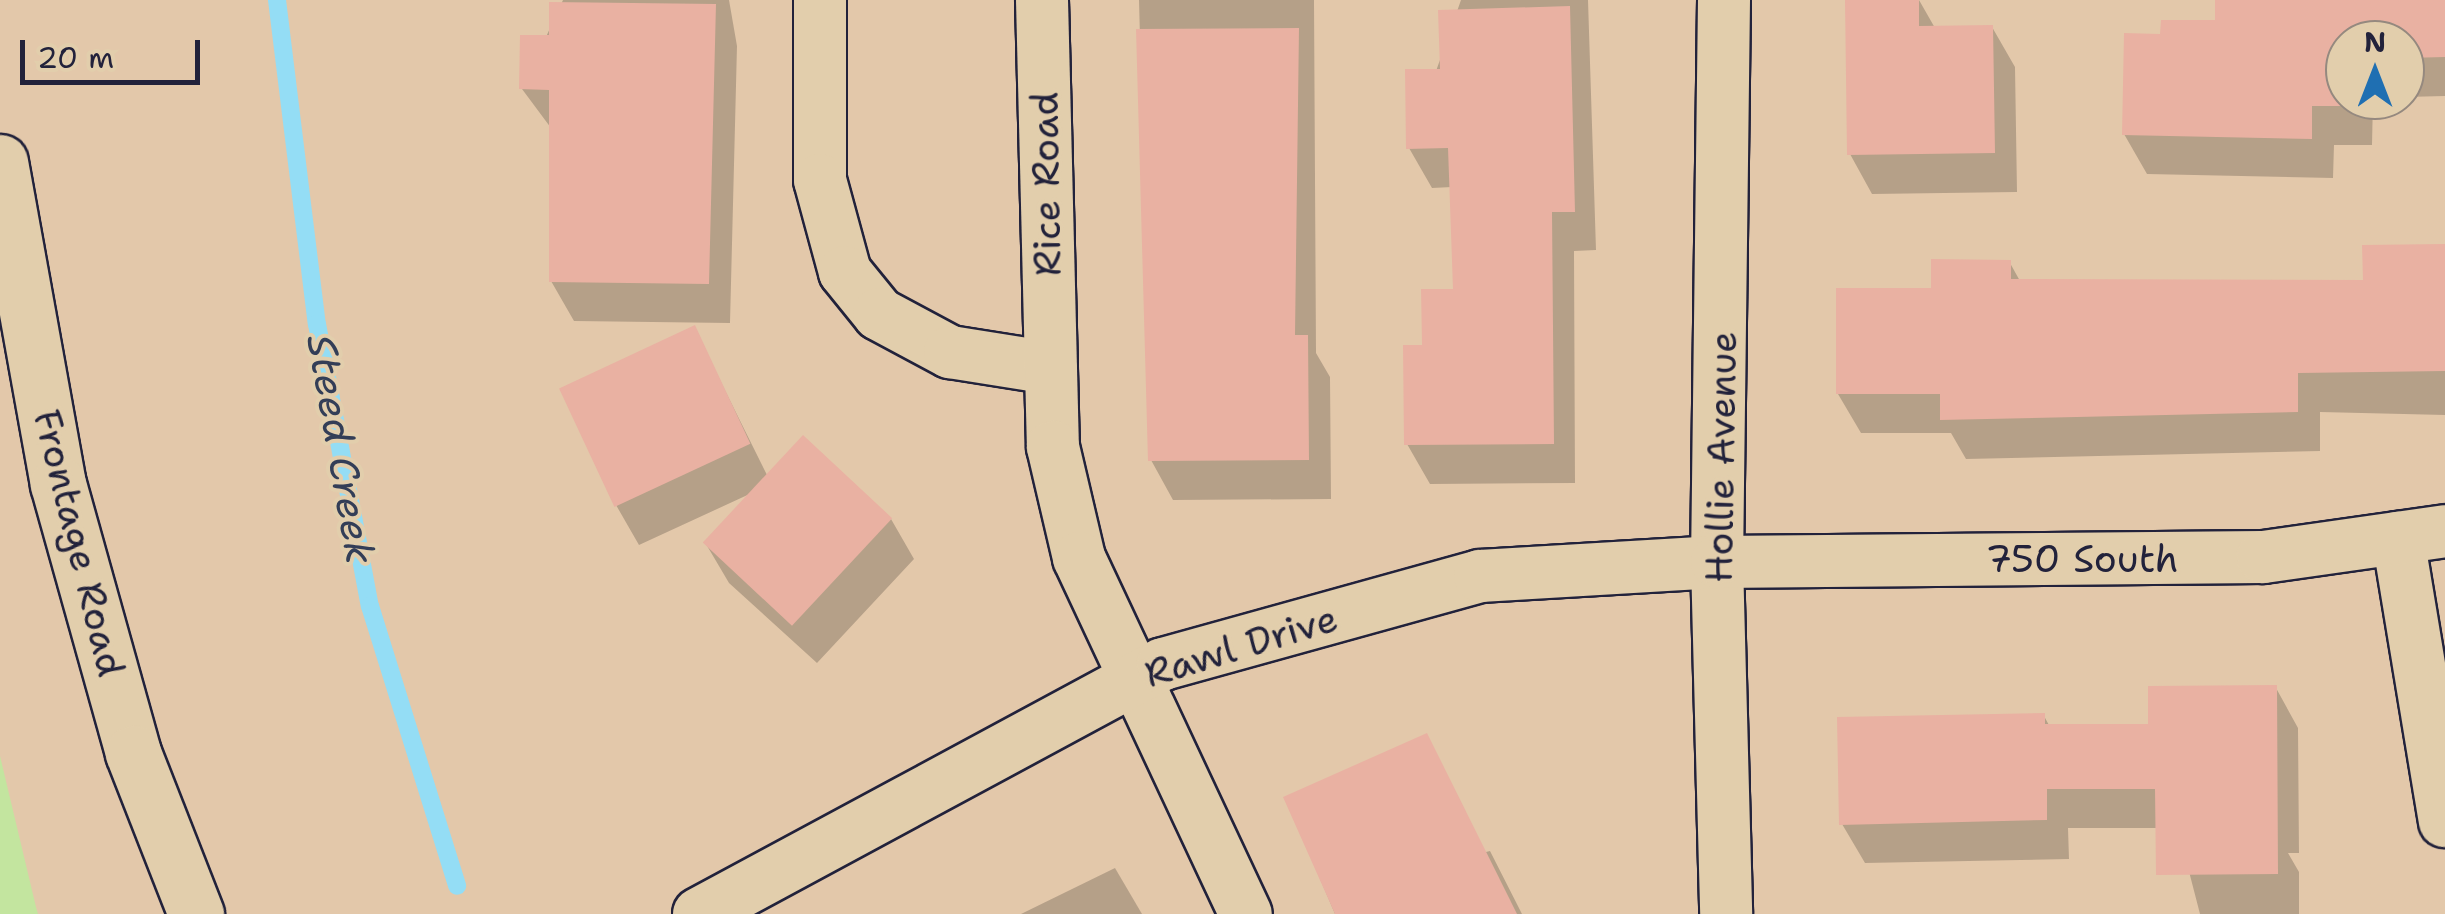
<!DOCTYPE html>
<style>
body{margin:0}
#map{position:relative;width:2445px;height:914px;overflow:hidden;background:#e3c8aa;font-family:"Shantell Sans",sans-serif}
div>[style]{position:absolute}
.green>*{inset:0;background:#c3e59f}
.shadow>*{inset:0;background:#0003}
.stream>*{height:18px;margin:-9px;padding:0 9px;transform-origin:9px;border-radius:9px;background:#94ddf5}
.building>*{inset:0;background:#e9b1a2;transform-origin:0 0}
.roads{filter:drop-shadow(2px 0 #22223b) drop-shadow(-2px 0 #22223b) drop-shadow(0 2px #22223b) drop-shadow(0 -2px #22223b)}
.minor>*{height:52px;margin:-26px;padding:0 26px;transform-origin:26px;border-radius:26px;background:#e2ceac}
.tertiary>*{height:55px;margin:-27.5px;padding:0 27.5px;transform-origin:27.5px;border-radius:27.5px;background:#e2ceac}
span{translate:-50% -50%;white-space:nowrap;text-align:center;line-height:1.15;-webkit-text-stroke:8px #e2ceac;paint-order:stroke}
.street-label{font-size:38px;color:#22223b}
.water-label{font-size:40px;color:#333e57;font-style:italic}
.north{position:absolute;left:2325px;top:20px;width:100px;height:100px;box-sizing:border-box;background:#e2ceac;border:2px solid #95897f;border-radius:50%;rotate:0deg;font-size:28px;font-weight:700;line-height:40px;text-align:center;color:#22223b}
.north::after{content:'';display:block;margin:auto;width:35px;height:45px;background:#1f6fb2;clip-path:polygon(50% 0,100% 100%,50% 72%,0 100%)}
.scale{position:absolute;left:20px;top:40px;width:180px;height:45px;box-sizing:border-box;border:5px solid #22223b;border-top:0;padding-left:12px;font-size:30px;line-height:35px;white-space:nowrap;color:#22223b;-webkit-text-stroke:8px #e2ceac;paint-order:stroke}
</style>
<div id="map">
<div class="green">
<div style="clip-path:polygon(0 756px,36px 907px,38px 914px,0 914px)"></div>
</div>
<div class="shadow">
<div style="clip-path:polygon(563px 0,729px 0,737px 46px,730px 323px,574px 321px,551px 281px,551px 128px,522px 89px)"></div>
<div style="clip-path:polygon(1139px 0,1314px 0,1316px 353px,1330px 377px,1331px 499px,1173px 500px,1151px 460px)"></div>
<div style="clip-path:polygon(1461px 0,1588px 0,1596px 250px,1574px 251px,1575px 483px,1430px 484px,1407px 444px,1425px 347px,1455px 292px,1452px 187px,1432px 188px,1409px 148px)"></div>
<div style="clip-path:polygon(1847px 0,1919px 0,1935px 28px,1992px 27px,2015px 67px,2017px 192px,1872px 194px,1850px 154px)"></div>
<div style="clip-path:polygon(2217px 0,2445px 0,2445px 96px,2405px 97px,2405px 40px,2345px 40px,2345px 100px,2373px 100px,2372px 145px,2334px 145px,2333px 178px,2147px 174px,2124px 134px,2163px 36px,2217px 22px)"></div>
<div style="clip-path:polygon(2445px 246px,2445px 415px,2320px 412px,2320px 451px,1966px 459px,1951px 433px,1861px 433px,1838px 394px,1933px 290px,2010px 263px,2020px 281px,2365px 283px)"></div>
<div style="clip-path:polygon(694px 328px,768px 477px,891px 519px,914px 559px,817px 663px,729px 583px,706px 544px,754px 492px,639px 545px,616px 505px)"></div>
<div style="clip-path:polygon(2276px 688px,2298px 728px,2299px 853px,2288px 853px,2299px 872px,2299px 914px,2200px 914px,2185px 856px,2164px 828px,2068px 828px,2069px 859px,1865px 863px,1842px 824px,2044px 716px,2050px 727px,2150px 727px)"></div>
<div style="clip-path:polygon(1426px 736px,1482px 853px,1490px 851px,1522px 914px,1335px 914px,1286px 798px)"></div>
<div style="clip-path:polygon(1115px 868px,1142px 914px,1021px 914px)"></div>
</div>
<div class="stream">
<div style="left:277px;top:0;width:326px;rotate:83deg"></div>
<div style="left:317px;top:324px;width:287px;rotate:79.4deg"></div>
<div style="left:370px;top:606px;width:293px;rotate:72.7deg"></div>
</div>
<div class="building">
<div style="clip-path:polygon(1845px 0,1919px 0,1919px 26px,1993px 25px,1995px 153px,1847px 155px)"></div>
<div style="clip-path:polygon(2215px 0,2445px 0,2445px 57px,2405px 58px,2405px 40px,2345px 40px,2351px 106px,2312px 106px,2312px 139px,2122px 135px,2124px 33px,2160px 34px,2161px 20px,2215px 20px)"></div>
<div style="clip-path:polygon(549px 2px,716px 4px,709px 284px,549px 282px,549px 90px,519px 89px,520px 35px,549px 35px)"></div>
<div style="clip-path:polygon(1570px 6px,1575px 212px,1552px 212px,1554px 444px,1404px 445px,1403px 345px,1422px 345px,1421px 289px,1453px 289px,1448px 148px,1406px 149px,1405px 69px,1440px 69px,1438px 10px)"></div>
<div style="clip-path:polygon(1299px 28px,1295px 335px,1308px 335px,1309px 460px,1148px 461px,1136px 29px)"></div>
<div style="clip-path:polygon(2445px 244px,2445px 371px,2298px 373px,2298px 412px,1940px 420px,1940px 394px,1836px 394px,1836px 288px,1931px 288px,1931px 259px,2011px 260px,2011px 279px,2363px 280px,2362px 245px)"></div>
<div style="left:695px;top:325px;width:131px;height:150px;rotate:65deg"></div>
<div style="left:803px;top:435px;width:122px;height:147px;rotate:43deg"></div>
<div style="clip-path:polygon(2277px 685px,2278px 874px,2156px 875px,2155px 789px,2047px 789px,2047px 820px,1839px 825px,1837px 717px,2045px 713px,2045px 724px,2148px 724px,2148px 686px)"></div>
<div style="clip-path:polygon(1427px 733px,1517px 914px,1335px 914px,1283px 797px)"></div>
</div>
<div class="roads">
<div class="minor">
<div style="left:820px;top:0;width:180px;rotate:90deg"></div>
<div style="left:820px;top:180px;width:95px;rotate:74.8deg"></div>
<div style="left:845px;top:272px;width:54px;rotate:51deg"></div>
<div style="left:879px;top:314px;width:81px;rotate:28.2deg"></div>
<div style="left:950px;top:352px;width:102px;rotate:9deg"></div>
<div style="left:1042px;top:0;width:447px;rotate:88.6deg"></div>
<div style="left:1053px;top:447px;width:114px;rotate:76.8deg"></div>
<div style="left:1079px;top:558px;width:393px;rotate:64.9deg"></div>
<div style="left:1724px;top:0;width:562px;rotate:90.71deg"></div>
<div style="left:1717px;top:562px;width:352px;rotate:88.5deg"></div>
<div style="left:2398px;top:538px;width:287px;rotate:80.6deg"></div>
<div style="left:699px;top:914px;width:527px;rotate:-28.32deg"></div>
<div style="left:1163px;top:664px;width:329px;rotate:-15.5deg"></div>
<div style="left:1480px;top:576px;width:237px;rotate:-3.4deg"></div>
<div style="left:1717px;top:562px;width:546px;rotate:-0.52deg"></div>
<div style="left:2263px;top:557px;width:184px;rotate:-8.1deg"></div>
</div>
<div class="tertiary">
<div style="left:0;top:162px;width:327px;rotate:79.8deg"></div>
<div style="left:58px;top:484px;width:279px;rotate:74.4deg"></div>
<div style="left:133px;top:753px;width:173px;rotate:68.6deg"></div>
</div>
</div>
<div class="street-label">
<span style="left:1046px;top:184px;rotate:-91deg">Rice Road</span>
<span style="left:1721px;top:457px;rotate:-89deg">Hollie Avenue</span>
<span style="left:79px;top:543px;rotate:76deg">Frontage Road</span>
<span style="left:2082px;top:559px">750 South</span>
<span style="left:1241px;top:646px;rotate:-17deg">Rawl Drive</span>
</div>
<div class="water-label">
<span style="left:341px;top:449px;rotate:80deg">Steed Creek</span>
</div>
<div class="north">N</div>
<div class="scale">20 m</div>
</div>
